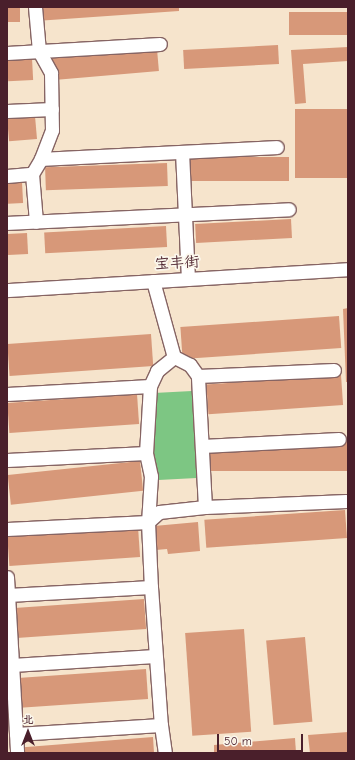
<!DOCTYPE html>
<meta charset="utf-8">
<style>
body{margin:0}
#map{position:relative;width:355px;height:760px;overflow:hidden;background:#f6e4cc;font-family:"Comic Neue","LXGW WenKai TC",sans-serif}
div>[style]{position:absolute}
.green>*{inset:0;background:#7dc683;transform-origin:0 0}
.building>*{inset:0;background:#d79879;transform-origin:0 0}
.roads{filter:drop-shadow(1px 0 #866463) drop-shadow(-1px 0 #866463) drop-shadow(0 1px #866463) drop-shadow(0 -1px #866463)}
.minor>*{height:13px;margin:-6.5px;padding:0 6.5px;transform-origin:6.5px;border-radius:6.5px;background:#fff}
span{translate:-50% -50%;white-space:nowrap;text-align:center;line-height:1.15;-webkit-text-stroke:3.5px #fbf7ec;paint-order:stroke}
.street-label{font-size:15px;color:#4a1f2b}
.frame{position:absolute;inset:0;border:8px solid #4a1f2b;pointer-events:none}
.north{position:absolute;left:8px;top:712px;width:40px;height:40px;-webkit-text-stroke:3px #fbf7ec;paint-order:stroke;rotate:0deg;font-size:11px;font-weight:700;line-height:16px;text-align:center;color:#4a1f2b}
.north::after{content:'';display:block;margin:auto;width:14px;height:18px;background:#4a1f2b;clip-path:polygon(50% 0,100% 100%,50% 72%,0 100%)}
.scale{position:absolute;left:217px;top:734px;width:86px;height:18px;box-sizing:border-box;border:2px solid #4a1f2b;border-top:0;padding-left:5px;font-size:12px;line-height:14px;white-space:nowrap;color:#4a1f2b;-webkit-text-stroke:3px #fbf7ec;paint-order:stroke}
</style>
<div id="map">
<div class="green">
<div style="left:192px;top:391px;width:87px;height:43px;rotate:87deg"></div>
</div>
<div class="building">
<div style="left:7px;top:7px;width:13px;height:15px"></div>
<div style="clip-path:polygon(35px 7px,179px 7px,179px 11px,36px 21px)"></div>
<div style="left:348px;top:12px;width:23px;height:59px;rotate:90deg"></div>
<div style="left:278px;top:45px;width:19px;height:95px;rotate:87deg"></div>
<div style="clip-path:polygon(348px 47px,348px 61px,303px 64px,306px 103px,295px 104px,291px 50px)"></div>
<div style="left:157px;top:49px;width:22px;height:105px;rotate:85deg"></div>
<div style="left:32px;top:58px;width:22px;height:25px;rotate:87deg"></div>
<div style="left:348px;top:109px;width:69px;height:53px;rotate:90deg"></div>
<div style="left:35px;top:116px;width:23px;height:28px;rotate:85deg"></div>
<div style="left:289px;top:157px;width:24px;height:99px;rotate:90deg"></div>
<div style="left:167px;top:163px;width:23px;height:122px;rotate:88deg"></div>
<div style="left:22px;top:182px;width:21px;height:15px;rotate:87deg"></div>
<div style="left:291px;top:219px;width:19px;height:96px;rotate:87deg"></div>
<div style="left:166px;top:226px;width:21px;height:122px;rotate:87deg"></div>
<div style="left:27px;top:233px;width:21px;height:20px;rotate:87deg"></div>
<div style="clip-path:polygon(348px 308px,348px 382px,346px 382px,343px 309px)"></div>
<div style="left:339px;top:316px;width:32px;height:159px;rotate:86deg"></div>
<div style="left:151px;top:334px;width:32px;height:144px;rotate:86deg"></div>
<div style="left:341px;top:375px;width:30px;height:135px;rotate:86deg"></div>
<div style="left:137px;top:394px;width:30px;height:130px;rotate:86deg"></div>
<div style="left:348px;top:441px;width:30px;height:140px;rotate:90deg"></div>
<div style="left:140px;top:461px;width:30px;height:133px;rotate:84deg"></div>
<div style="left:345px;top:510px;width:28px;height:141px;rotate:86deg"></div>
<div style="clip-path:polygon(198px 522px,200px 551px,168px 554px,167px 549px,156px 550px,154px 526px)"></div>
<div style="left:138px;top:527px;width:30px;height:131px;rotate:86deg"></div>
<div style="left:144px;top:599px;width:30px;height:137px;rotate:86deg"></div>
<div style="left:244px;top:629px;width:103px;height:59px;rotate:86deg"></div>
<div style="left:305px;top:637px;width:85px;height:39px;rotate:85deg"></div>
<div style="left:146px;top:669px;width:30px;height:139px;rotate:86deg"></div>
<div style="clip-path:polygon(348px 732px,348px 753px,310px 753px,308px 735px)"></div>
<div style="clip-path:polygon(153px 737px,154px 753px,14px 753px,14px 748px)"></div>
<div style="clip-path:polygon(295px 738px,296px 753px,214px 753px,214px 745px)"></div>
</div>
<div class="roads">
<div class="minor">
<div style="left:35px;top:7px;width:44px;rotate:84.8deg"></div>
<div style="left:39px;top:51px;width:25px;rotate:61deg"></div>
<div style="left:51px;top:73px;width:57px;rotate:89deg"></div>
<div style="left:52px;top:130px;width:31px;rotate:111deg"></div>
<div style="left:7px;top:53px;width:153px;rotate:-3.4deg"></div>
<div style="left:7px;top:111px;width:45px;rotate:-2.5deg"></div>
<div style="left:182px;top:152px;width:127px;rotate:87.3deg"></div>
<div style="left:32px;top:174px;width:48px;rotate:85.2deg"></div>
<div style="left:7px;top:176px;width:25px;rotate:-5deg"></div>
<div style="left:32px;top:174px;width:17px;rotate:-59deg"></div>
<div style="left:41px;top:159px;width:236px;rotate:-2.9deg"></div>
<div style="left:7px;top:223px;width:282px;rotate:-2.8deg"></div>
<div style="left:153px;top:281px;width:79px;rotate:74.6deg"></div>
<div style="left:174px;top:357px;width:22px;rotate:141deg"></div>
<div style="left:157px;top:371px;width:17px;rotate:115deg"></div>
<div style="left:150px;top:386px;width:67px;rotate:93.4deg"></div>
<div style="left:146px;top:453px;width:24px;rotate:78deg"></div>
<div style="left:151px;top:476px;width:46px;rotate:93.7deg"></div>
<div style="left:148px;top:522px;width:65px;rotate:87.4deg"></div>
<div style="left:151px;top:587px;width:138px;rotate:85.9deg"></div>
<div style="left:161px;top:725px;width:28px;rotate:82deg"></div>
<div style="left:7px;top:290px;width:342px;rotate:-3.5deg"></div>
<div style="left:198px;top:376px;width:136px;rotate:-2.5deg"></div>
<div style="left:7px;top:394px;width:143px;rotate:-3.2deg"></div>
<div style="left:202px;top:446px;width:137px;rotate:-2.9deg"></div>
<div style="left:7px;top:460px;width:139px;rotate:-2.9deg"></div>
<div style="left:205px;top:507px;width:141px;rotate:-2.4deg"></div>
<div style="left:7px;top:529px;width:141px;rotate:-2.8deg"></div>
<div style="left:148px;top:522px;width:15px;rotate:-42deg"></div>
<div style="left:159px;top:512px;width:46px;rotate:-6.2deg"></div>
<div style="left:205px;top:507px;width:131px;rotate:-93.1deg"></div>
<div style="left:198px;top:376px;width:14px;rotate:-126deg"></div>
<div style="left:190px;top:365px;width:18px;rotate:-153deg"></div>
<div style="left:7px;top:577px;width:176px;rotate:86.7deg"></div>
<div style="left:8px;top:595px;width:143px;rotate:-3.2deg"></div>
<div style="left:12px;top:665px;width:143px;rotate:-3.6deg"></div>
<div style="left:16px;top:734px;width:145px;rotate:-3.6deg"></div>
</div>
</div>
<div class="street-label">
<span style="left:177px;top:263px;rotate:-3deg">宝丰街</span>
</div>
<div class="frame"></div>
<div class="north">北</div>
<div class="scale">50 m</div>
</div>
